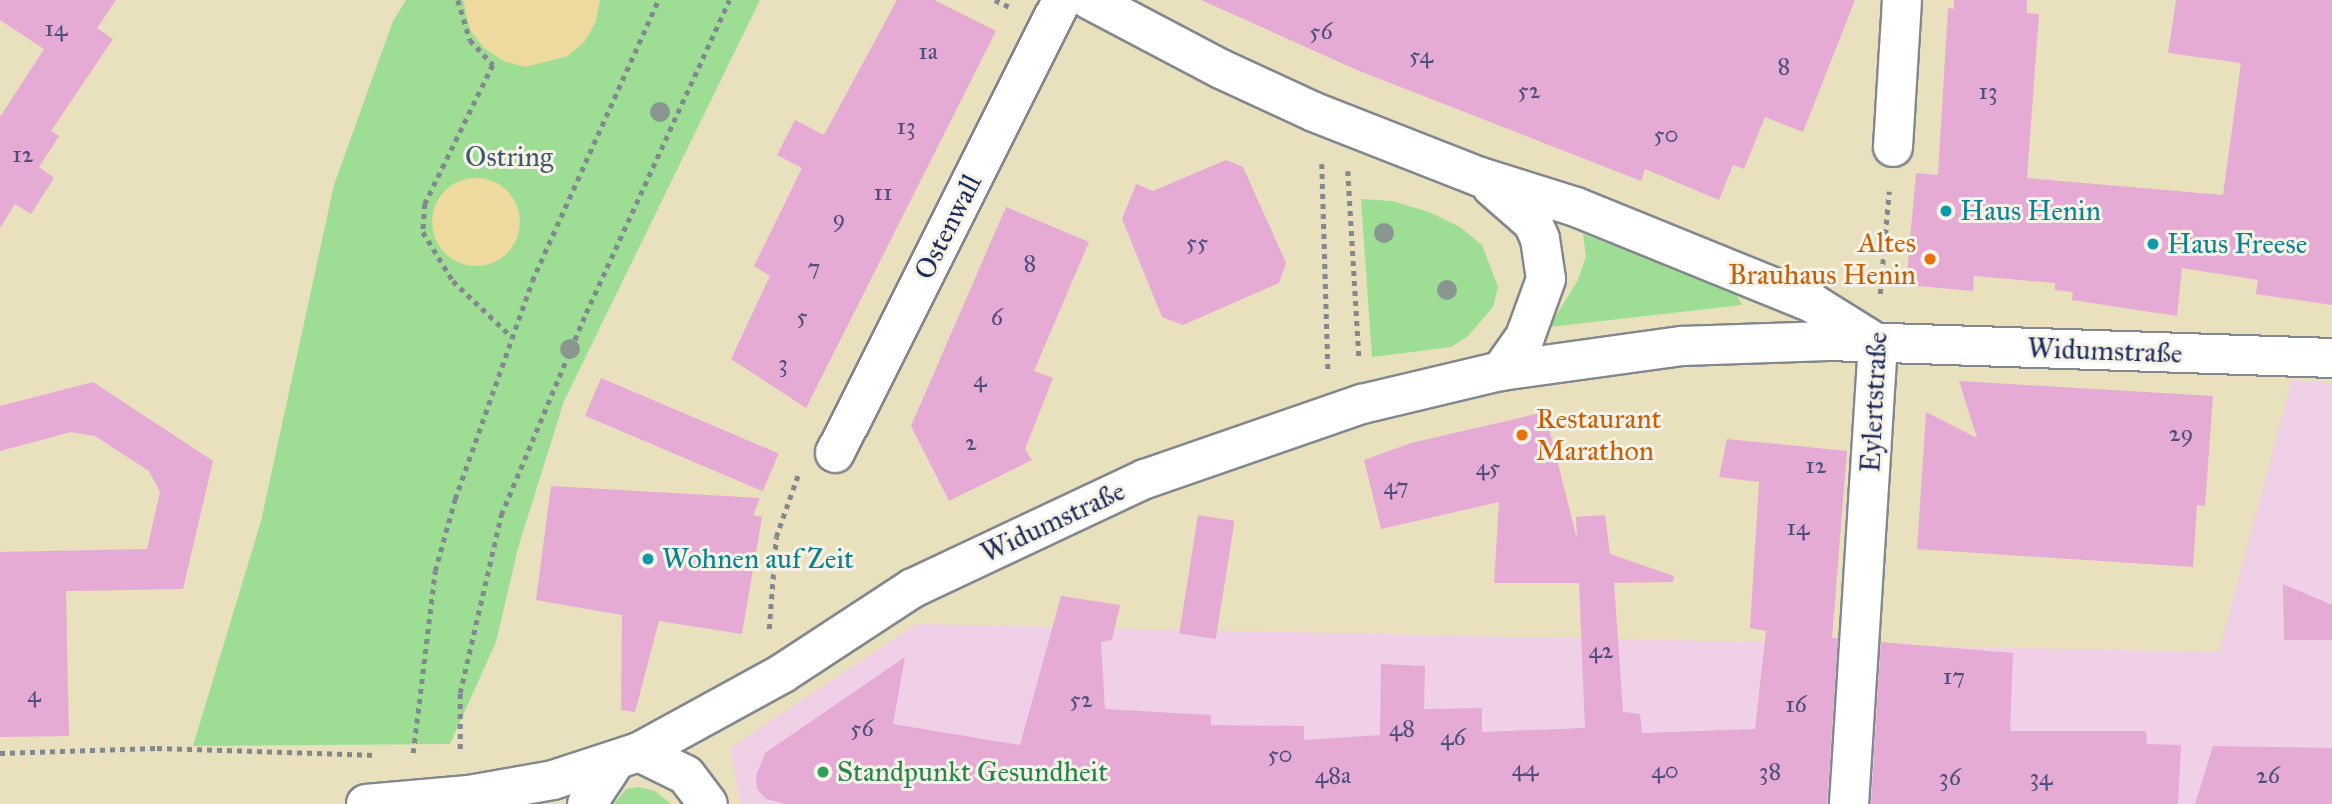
<!DOCTYPE html>
<meta charset="utf-8">
<style>
body{margin:0}
#map{position:relative;width:2332px;height:804px;overflow:hidden;background:#e9e0be;font-family:"IM FELL Great Primer",serif}
div>[style]{position:absolute}
.built>*{inset:0;background:#efd0e6}
.green>*{inset:0;background:#9dde94}
.sand>*{inset:0;background:#eeda9e}
.round{border-radius:50%}
.building>*{inset:0;background:#e5abd4;transform-origin:0 0}
.path>*{height:4.5px;margin-top:-2.25px;transform-origin:0;background:repeating-linear-gradient(90deg,#82888e 0 5px,transparent 0 10px)}
.roads{filter:drop-shadow(2px 0 #82888e) drop-shadow(-2px 0 #82888e) drop-shadow(0 2px #82888e) drop-shadow(0 -2px #82888e)}
.street>*{height:38px;margin:-19px;padding:0 19px;transform-origin:19px;border-radius:19px;background:#fff}
.secondary>*{height:38px;margin:-19px;padding:0 19px;transform-origin:19px;border-radius:19px;background:#fff}
.trees>*{width:20px;height:20px;margin:-10px;border-radius:50%;background:#8a9791}
.dots>*{width:19px;height:19px;translate:-50% -50%;box-sizing:border-box;border:4px solid #f7f3e8;border-radius:50%}
span{translate:-50% -50%;white-space:nowrap;text-align:center;line-height:1.15;-webkit-text-stroke:6px #f7f3e8;paint-order:stroke}
.number-label{font-size:24px;color:#4e4e7c}
.number-label span{-webkit-text-stroke-width:0}
.park-label{font-size:28px;color:#3c5b6c}
.culture-label{font-size:28px;color:#0d838f}
.left{translate:0 -50%;text-align:left}
.street-label{font-size:28px;color:#1b2f5e}
.food-label{font-size:28px;color:#c56008}
.right{translate:-100% -50%;text-align:right}
.leisure-label{font-size:28px;color:#27864d}
</style>
<div id="map">
<div class="built">
<div style="clip-path:polygon(2292px 380px,2332px 383px,2332px 804px,1863px 804px,1871px 645px,2219px 652px)"></div>
<div style="clip-path:polygon(917px 624px,1844px 644px,1831px 804px,741px 804px,730px 748px)"></div>
</div>
<div class="green">
<div style="clip-path:polygon(406px 0,760px 0,564px 401px,518px 548px,496px 642px,450px 744px,193px 746px,261px 521px,334px 185px,393px 21px)"></div>
<div style="clip-path:polygon(1361px 199px,1392px 201px,1429px 212px,1460px 227px,1482px 245px,1498px 287px,1493px 307px,1468px 336px,1451px 347px,1372px 357px)"></div>
<div style="clip-path:polygon(1583px 234px,1734px 290px,1742px 305px,1549px 327px,1578px 280px,1586px 256px)"></div>
<div style="clip-path:polygon(639px 787px,655px 791px,671px 804px,614px 804px,626px 789px)"></div>
</div>
<div class="sand">
<div style="clip-path:polygon(463px 0,600px 0,596px 21px,585px 41px,568px 56px,525px 67px,503px 61px,484px 48px,470px 30px)"></div>
<div class="round" style="left:432px;top:178px;width:88px;height:88px"></div>
</div>
<div class="building">
<div style="clip-path:polygon(0 0,116px 0,97px 28px,113px 39px,51px 131px,59px 136px,39px 167px,54px 178px,31px 214px,15px 204px,0 228px,0 117px,44px 49px,0 20px)"></div>
<div style="clip-path:polygon(897px 0,934px 0,996px 31px,806px 408px,731px 359px,770px 276px,754px 266px,802px 168px,777px 155px,795px 120px,824px 135px)"></div>
<div style="clip-path:polygon(1201px 0,1855px 0,1803px 132px,1765px 117px,1744px 169px,1733px 165px,1719px 200px,1645px 169px,1641px 181px,1357px 70px)"></div>
<div style="clip-path:polygon(1954px 0,2027px 0,2027px 13px,2039px 14px,2027px 178px,2223px 195px,2241px 63px,2168px 53px,2176px 0,2332px 0,2332px 305px,2256px 294px,2258px 280px,2182px 268px,2177px 316px,2072px 300px,2073px 292px,2055px 290px,2055px 283px,1974px 276px,1973px 291px,1906px 285px,1916px 173px,1938px 175px,1948px 8px,1954px 9px)"></div>
<div style="clip-path:polygon(1226px 160px,1243px 167px,1286px 263px,1279px 283px,1183px 325px,1162px 317px,1122px 219px,1136px 184px,1153px 191px)"></div>
<div style="clip-path:polygon(1006px 207px,1089px 242px,1034px 371px,1053px 378px,1025px 449px,1032px 460px,949px 501px,911px 426px)"></div>
<div style="left:601px;top:378px;width:193px;height:41px;rotate:23deg"></div>
<div style="clip-path:polygon(1959px 381px,2213px 396px,2205px 506px,2197px 505px,2193px 567px,1917px 549px,1926px 412px,1977px 438px)"></div>
<div style="clip-path:polygon(93px 382px,213px 461px,183px 589px,66px 591px,69px 736px,0 737px,0 552px,147px 549px,160px 492px,149px 471px,95px 436px,71px 432px,0 451px,0 406px)"></div>
<div style="clip-path:polygon(1545px 412px,1577px 539px,1576px 517px,1605px 515px,1610px 554px,1674px 576px,1673px 582px,1614px 583px,1623px 712px,1640px 714px,1642px 733px,1755px 729px,1766px 631px,1750px 628px,1759px 482px,1719px 477px,1727px 439px,1847px 451px,1832px 638px,1838px 638px,1827px 804px,786px 804px,766px 799px,757px 789px,756px 776px,765px 753px,905px 657px,893px 724px,1020px 745px,1061px 596px,1120px 605px,1112px 640px,1101px 642px,1105px 709px,1211px 715px,1211px 725px,1304px 726px,1304px 740px,1380px 735px,1381px 664px,1425px 666px,1424px 709px,1482px 708px,1482px 732px,1585px 728px,1579px 583px,1494px 583px,1499px 502px,1381px 529px,1364px 460px,1411px 443px)"></div>
<div style="clip-path:polygon(551px 486px,760px 498px,753px 515px,762px 517px,742px 634px,659px 621px,635px 712px,621px 710px,622px 615px,536px 600px)"></div>
<div style="left:1198px;top:515px;width:37px;height:120px;rotate:9deg"></div>
<div style="clip-path:polygon(2283px 584px,2332px 605px,2332px 640px,2284px 640px)"></div>
<div style="clip-path:polygon(1881px 642px,2013px 653px,2010px 731px,2146px 731px,2147px 744px,2181px 745px,2178px 804px,1871px 804px)"></div>
<div style="clip-path:polygon(2213px 746px,2332px 748px,2332px 804px,2195px 804px)"></div>
</div>
<div class="path">
<div style="left:458px;top:0;width:42px;rotate:73.3deg"></div>
<div style="left:470px;top:40px;width:34px;rotate:47deg"></div>
<div style="left:493px;top:65px;width:155px;rotate:116.1deg"></div>
<div style="left:425px;top:204px;width:28px;rotate:94deg"></div>
<div style="left:423px;top:232px;width:57px;rotate:58.5deg"></div>
<div style="left:453px;top:281px;width:81px;rotate:43.5deg"></div>
<div style="left:995px;top:0;width:17px;rotate:25deg"></div>
<div style="left:1322px;top:164px;width:205px;rotate:88.3deg"></div>
<div style="left:1348px;top:171px;width:187px;rotate:86.6deg"></div>
<div style="left:1880px;top:294px;width:103px;rotate:-85deg"></div>
<div style="left:769px;top:629px;width:92px;rotate:-85.6deg"></div>
<div style="left:776px;top:537px;width:66px;rotate:-70.5deg"></div>
<div style="left:460px;top:749px;width:56px;rotate:-90deg"></div>
<div style="left:460px;top:693px;width:183px;rotate:-77deg"></div>
<div style="left:501px;top:515px;width:219px;rotate:-67.2deg"></div>
<div style="left:586px;top:313px;width:344px;rotate:-65.4deg"></div>
<div style="left:0;top:753px;width:157px;rotate:-1.8deg"></div>
<div style="left:157px;top:748px;width:220px;rotate:1.8deg"></div>
<div style="left:413px;top:753px;width:183px;rotate:-83.1deg"></div>
<div style="left:435px;top:571px;width:75px;rotate:-74.5deg"></div>
<div style="left:455px;top:499px;width:231px;rotate:-70.5deg"></div>
<div style="left:532px;top:281px;width:308px;rotate:-65.8deg"></div>
</div>
<div class="roads">
<div class="street">
<div style="left:1893px;top:147px;width:147px;rotate:-86.5deg"></div>
<div style="left:835px;top:453px;width:507px;rotate:-63.38deg"></div>
<div style="left:639px;top:752px;width:52px;rotate:26.1deg"></div>
<div style="left:686px;top:775px;width:36px;rotate:53deg"></div>
<div style="left:587px;top:804px;width:53px;rotate:-56.6deg"></div>
<div style="left:1849px;top:804px;width:461px;rotate:-86.4deg"></div>
</div>
<div class="secondary">
<div style="left:1090px;top:0;width:148px;rotate:27.8deg"></div>
<div style="left:1221px;top:69px;width:102px;rotate:24.8deg"></div>
<div style="left:1314px;top:112px;width:178px;rotate:21.4deg"></div>
<div style="left:1480px;top:177px;width:101px;rotate:17.4deg"></div>
<div style="left:1576px;top:207px;width:255px;rotate:22.1deg"></div>
<div style="left:1812px;top:303px;width:72px;rotate:31.9deg"></div>
<div style="left:1492px;top:187px;width:55px;rotate:41.3deg"></div>
<div style="left:1533px;top:223px;width:17px;rotate:66deg"></div>
<div style="left:1540px;top:239px;width:40px;rotate:81.5deg"></div>
<div style="left:1546px;top:279px;width:62px;rotate:109.9deg"></div>
<div style="left:1525px;top:337px;width:42px;rotate:125.2deg"></div>
<div style="left:366px;top:804px;width:103px;rotate:-5deg"></div>
<div style="left:469px;top:795px;width:85px;rotate:-10.1deg"></div>
<div style="left:553px;top:780px;width:90px;rotate:-18deg"></div>
<div style="left:639px;top:752px;width:164px;rotate:-28.7deg"></div>
<div style="left:783px;top:673px;width:155px;rotate:-33.2deg"></div>
<div style="left:913px;top:588px;width:256px;rotate:-25.2deg"></div>
<div style="left:1145px;top:479px;width:230px;rotate:-19.1deg"></div>
<div style="left:1362px;top:404px;width:143px;rotate:-13.4deg"></div>
<div style="left:1501px;top:371px;width:183px;rotate:-7.9deg"></div>
<div style="left:1682px;top:346px;width:146px;rotate:-2deg"></div>
<div style="left:1828px;top:341px;width:504px;rotate:1.93deg"></div>
</div>
</div>
<div class="trees">
<div style="left:660px;top:112px"></div>
<div style="left:1384px;top:233px"></div>
<div style="left:1447px;top:290px"></div>
<div style="left:570px;top:349px"></div>
</div>
<div class="dots">
<div style="left:1946px;top:211px;background:#0f9aa8"></div>
<div style="left:2153px;top:244px;background:#0f9aa8"></div>
<div style="left:1930px;top:259px;background:#e8710a"></div>
<div style="left:1522px;top:435px;background:#e8710a"></div>
<div style="left:648px;top:559px;background:#0f9aa8"></div>
<div style="left:823px;top:772px;background:#2e9e5b"></div>
</div>
<div class="number-label">
<span style="left:56px;top:29px">14</span>
<span style="left:1321px;top:32px">56</span>
<span style="left:928px;top:52px">1a</span>
<span style="left:1421px;top:56px">54</span>
<span style="left:1784px;top:67px">8</span>
<span style="left:1529px;top:91px">52</span>
<span style="left:1988px;top:92px">13</span>
<span style="left:906px;top:127px">13</span>
<span style="left:1666px;top:135px">50</span>
<span style="left:23px;top:155px">12</span>
<span style="left:883px;top:193px">11</span>
<span style="left:839px;top:219px">9</span>
<span style="left:1197px;top:243px">55</span>
<span style="left:1030px;top:264px">8</span>
<span style="left:814px;top:268px">7</span>
<span style="left:802px;top:317px">5</span>
<span style="left:997px;top:318px">6</span>
<span style="left:783px;top:364px">3</span>
<span style="left:980px;top:380px">4</span>
<span style="left:2181px;top:434px">29</span>
<span style="left:971px;top:443px">2</span>
<span style="left:1816px;top:466px">12</span>
<span style="left:1488px;top:468px">45</span>
<span style="left:1396px;top:487px">47</span>
<span style="left:1798px;top:528px">14</span>
<span style="left:1601px;top:651px">42</span>
<span style="left:1954px;top:677px">17</span>
<span style="left:34px;top:695px">4</span>
<span style="left:1081px;top:700px">52</span>
<span style="left:1796px;top:705px">16</span>
<span style="left:862px;top:729px">56</span>
<span style="left:1402px;top:729px">48</span>
<span style="left:1453px;top:738px">46</span>
<span style="left:1280px;top:755px">50</span>
<span style="left:1525px;top:769px">44</span>
<span style="left:1665px;top:771px">40</span>
<span style="left:1770px;top:772px">38</span>
<span style="left:1333px;top:776px">48a</span>
<span style="left:2268px;top:776px">26</span>
<span style="left:1950px;top:778px">36</span>
<span style="left:2041px;top:778px">34</span>
</div>
<div class="park-label">
<span style="left:509px;top:157px">Ostring</span>
</div>
<div class="culture-label">
<span class="left" style="left:1960px;top:211px">Haus Henin</span>
<span class="left" style="left:2167px;top:244px">Haus Freese</span>
<span class="left" style="left:662px;top:559px">Wohnen auf Zeit</span>
</div>
<div class="street-label">
<span style="left:948px;top:227px;rotate:-63deg">Ostenwall</span>
<span style="left:2105px;top:351px;rotate:2deg">Widumstraße</span>
<span style="left:1874px;top:402px;rotate:-87deg">Eylertstraße</span>
<span style="left:1053px;top:522px;rotate:-25deg">Widumstraße</span>
</div>
<div class="food-label">
<span class="right" style="left:1916px;top:259px">Altes<br>Brauhaus Henin</span>
<span class="left" style="left:1536px;top:435px">Restaurant<br>Marathon</span>
</div>
<div class="leisure-label">
<span class="left" style="left:837px;top:772px">Standpunkt Gesundheit</span>
</div>
</div>
